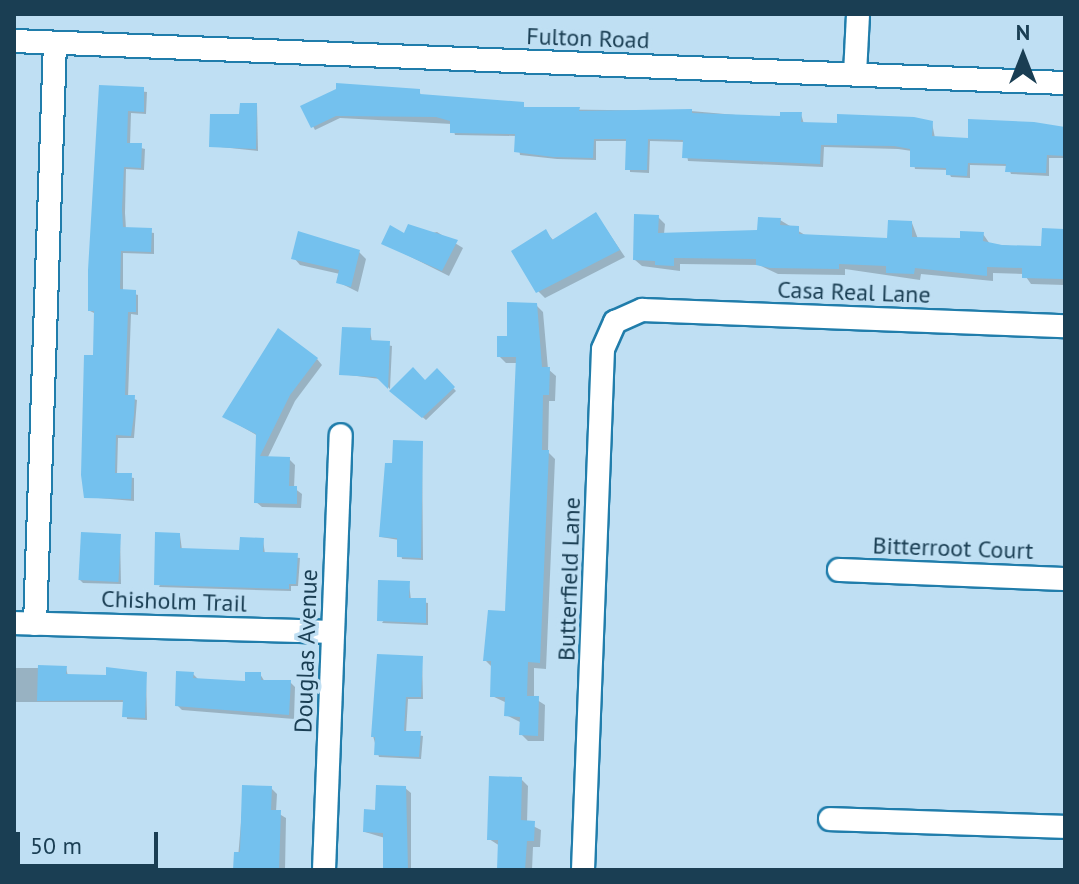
<!DOCTYPE html>
<style>
body{margin:0}
#map{position:relative;width:1079px;height:884px;overflow:hidden;background:#bfdff3;font-family:"PT Sans",sans-serif}
div>[style]{position:absolute}
.shadow>*{inset:0;background:#0003}
.building>*{inset:0;background:#74c1ee;transform-origin:0 0}
.roads{filter:drop-shadow(2px 0 #207dab) drop-shadow(-2px 0 #207dab) drop-shadow(0 2px #207dab) drop-shadow(0 -2px #207dab)}
.minor>*{height:22px;margin:-11px;padding:0 11px;transform-origin:11px;border-radius:11px;background:#fff}
span{translate:-50% -50%;white-space:nowrap;text-align:center;line-height:1.15;-webkit-text-stroke:7px #bfdff3;paint-order:stroke}
.street-label{font-size:24px;color:#1a3e53}
.frame{position:absolute;inset:0;border:16px solid #1a3e53;pointer-events:none}
.north{position:absolute;left:983px;top:16px;width:80px;height:80px;-webkit-text-stroke:6px #bfdff3;paint-order:stroke;rotate:0deg;font-size:22px;font-weight:700;line-height:32px;text-align:center;color:#1a3e53}
.north::after{content:'';display:block;margin:auto;width:28px;height:36px;background:#1a3e53;clip-path:polygon(50% 0,100% 100%,50% 72%,0 100%)}
.scale{position:absolute;left:16px;top:832px;width:142px;height:36px;box-sizing:border-box;border:4px solid #1a3e53;border-top:0;padding-left:10px;font-size:24px;line-height:28px;white-space:nowrap;color:#1a3e53;-webkit-text-stroke:6px #bfdff3;paint-order:stroke}
</style>
<div id="map">
<div class="shadow">
<div style="clip-path:polygon(101px 87px,147px 92px,146px 114px,131px 113px,130px 145px,145px 149px,144px 170px,126px 169px,125px 213px,126px 229px,154px 233px,154px 254px,123px 253px,123px 291px,138px 295px,138px 315px,131px 314px,128px 397px,137px 400px,134px 438px,118px 438px,117px 475px,134px 478px,134px 501px,86px 497px,96px 314px,90px 311px)"></div>
<div style="clip-path:polygon(419px 91px,422px 97px,527px 109px,691px 111px,782px 119px,801px 114px,804px 124px,932px 123px,935px 138px,970px 140px,1065px 128px,1065px 158px,1049px 158px,1049px 176px,1011px 174px,1008px 166px,970px 165px,970px 178px,951px 177px,948px 170px,915px 169px,912px 151px,898px 149px,824px 147px,823px 167px,688px 161px,685px 142px,650px 141px,649px 173px,630px 172px,628px 141px,596px 141px,596px 160px,557px 159px,520px 155px,517px 136px,455px 135px,452px 124px,340px 118px,315px 130px,303px 107px)"></div>
<div style="clip-path:polygon(257px 105px,258px 151px,211px 146px,241px 116px)"></div>
<div style="clip-path:polygon(596px 214px,625px 257px,545px 298px,538px 291px,546px 232px,554px 241px)"></div>
<div style="clip-path:polygon(658px 217px,665px 224px,664px 234px,759px 232px,780px 220px,805px 235px,889px 240px,912px 223px,918px 239px,962px 241px,983px 234px,990px 244px,1043px 249px,1063px 231px,1065px 285px,1031px 284px,1024px 274px,993px 273px,993px 281px,921px 274px,920px 280px,845px 269px,845px 275px,778px 274px,759px 265px,680px 264px,680px 271px,642px 266px,635px 260px)"></div>
<div style="clip-path:polygon(437px 232px,463px 248px,449px 276px,383px 243px)"></div>
<div style="clip-path:polygon(359px 252px,366px 259px,358px 292px,338px 282px,340px 274px,300px 265px,294px 258px)"></div>
<div style="clip-path:polygon(536px 305px,543px 312px,548px 369px,556px 376px,555px 401px,549px 401px,548px 452px,555px 459px,546px 669px,534px 668px,534px 698px,545px 705px,544px 741px,528px 741px,521px 734px,522px 723px,506px 715px,507px 703px,492px 696px,493px 668px,485px 660px,506px 613px,518px 363px,506px 363px,499px 356px)"></div>
<div style="clip-path:polygon(370px 330px,372px 342px,392px 346px,390px 389px,380px 379px,341px 374px)"></div>
<div style="clip-path:polygon(317px 359px,322px 365px,295px 401px,267px 459px,289px 459px,295px 465px,294px 488px,302px 494px,301px 508px,262px 507px,256px 502px,258px 436px,225px 417px)"></div>
<div style="clip-path:polygon(437px 371px,456px 391px,426px 420px,392px 391px,425px 382px)"></div>
<div style="clip-path:polygon(422px 443px,423px 560px,402px 559px,399px 540px,381px 537px,394px 465px)"></div>
<div style="clip-path:polygon(180px 535px,182px 550px,241px 552px,263px 540px,265px 554px,300px 558px,298px 586px,291px 586px,291px 591px,159px 587px)"></div>
<div style="clip-path:polygon(120px 536px,121px 584px,83px 583px,80px 580px)"></div>
<div style="clip-path:polygon(409px 583px,411px 600px,428px 603px,428px 625px,382px 623px)"></div>
<div style="clip-path:polygon(422px 658px,423px 699px,408px 699px,406px 733px,423px 736px,421px 759px,379px 757px,373px 736px)"></div>
<div style="clip-path:polygon(14px 668px,66px 668px,68px 676px,146px 674px,147px 720px,127px 719px,125px 702px,14px 702px)"></div>
<div style="clip-path:polygon(193px 674px,199px 680px,247px 683px,260px 674px,265px 682px,290px 682px,295px 687px,294px 719px,182px 710px,177px 705px)"></div>
<div style="clip-path:polygon(521px 779px,528px 786px,527px 823px,541px 830px,540px 847px,533px 847px,532px 870px,499px 870px,500px 846px,489px 839px)"></div>
<div style="clip-path:polygon(244px 787px,271px 788px,277px 794px,276px 812px,286px 818px,285px 870px,237px 870px)"></div>
<div style="clip-path:polygon(405px 788px,411px 793px,411px 870px,385px 870px,385px 838px,365px 832px,377px 812px)"></div>
</div>
<div class="building">
<div style="clip-path:polygon(336px 83px,420px 89px,420px 94px,524px 102px,524px 107px,580px 107px,579px 111px,692px 109px,692px 113px,780px 116px,780px 112px,802px 112px,801px 122px,837px 123px,837px 114px,914px 117px,933px 121px,932px 136px,968px 138px,968px 119px,1034px 122px,1065px 127px,1065px 156px,1047px 155px,1046px 173px,1005px 172px,1006px 164px,968px 163px,967px 176px,946px 175px,946px 168px,910px 167px,910px 149px,894px 146px,821px 145px,820px 164px,682px 158px,683px 140px,648px 139px,647px 170px,625px 170px,626px 139px,594px 139px,593px 158px,553px 157px,514px 152px,515px 134px,450px 133px,450px 121px,436px 117px,336px 116px,311px 128px,300px 106px,336px 89px)"></div>
<div style="clip-path:polygon(99px 85px,144px 87px,144px 112px,128px 111px,127px 143px,142px 143px,141px 168px,124px 167px,122px 209px,123px 227px,152px 228px,151px 252px,121px 251px,120px 289px,136px 290px,136px 312px,128px 312px,125px 395px,135px 395px,134px 415px,131px 436px,116px 435px,115px 473px,132px 473px,131px 499px,84px 498px,81px 475px,84px 355px,93px 355px,94px 311px,88px 311px,88px 270px)"></div>
<div style="clip-path:polygon(240px 103px,257px 103px,256px 149px,209px 147px,210px 114px,239px 114px)"></div>
<div style="clip-path:polygon(596px 212px,620px 250px,536px 293px,511px 251px,546px 229px,552px 240px)"></div>
<div style="clip-path:polygon(634px 214px,659px 215px,658px 233px,757px 230px,758px 217px,781px 218px,780px 225px,799px 226px,799px 234px,887px 238px,888px 220px,912px 221px,912px 237px,960px 238px,960px 231px,984px 232px,983px 241px,1002px 245px,1041px 246px,1042px 228px,1064px 229px,1063px 279px,1022px 278px,1022px 268px,987px 267px,987px 276px,915px 268px,914px 274px,886px 273px,886px 266px,839px 264px,839px 269px,770px 268px,756px 265px,756px 259px,674px 258px,674px 266px,655px 265px,655px 261px,633px 260px)"></div>
<div style="clip-path:polygon(408px 224px,458px 240px,442px 271px,381px 244px,390px 225px,404px 233px)"></div>
<div style="clip-path:polygon(298px 231px,360px 250px,351px 287px,336px 283px,339px 270px,291px 259px)"></div>
<div style="clip-path:polygon(507px 302px,537px 303px,542px 367px,550px 367px,549px 395px,543px 395px,542px 450px,549px 450px,540px 663px,528px 662px,527px 696px,539px 696px,538px 736px,519px 735px,520px 717px,504px 716px,505px 697px,490px 697px,491px 661px,483px 661px,488px 610px,505px 611px,516px 357px,497px 357px,497px 336px,507px 336px)"></div>
<div style="clip-path:polygon(342px 327px,371px 328px,370px 340px,390px 341px,388px 389px,376px 377px,339px 375px)"></div>
<div style="clip-path:polygon(278px 328px,318px 358px,290px 395px,260px 456px,290px 457px,289px 486px,297px 486px,297px 504px,254px 503px,256px 434px,222px 417px)"></div>
<div style="clip-path:polygon(413px 367px,425px 380px,437px 368px,455px 387px,422px 418px,389px 391px)"></div>
<div style="clip-path:polygon(393px 440px,423px 441px,421px 558px,397px 557px,397px 538px,379px 537px,385px 463px,392px 463px)"></div>
<div style="left:81px;top:532px;width:40px;height:48px;rotate:3deg"></div>
<div style="clip-path:polygon(155px 532px,180px 533px,180px 548px,239px 550px,240px 537px,264px 538px,263px 552px,298px 553px,296px 584px,289px 584px,289px 589px,154px 585px)"></div>
<div style="clip-path:polygon(378px 580px,410px 581px,409px 598px,426px 598px,426px 623px,377px 621px)"></div>
<div style="clip-path:polygon(377px 654px,423px 656px,421px 697px,406px 697px,404px 731px,421px 731px,419px 757px,374px 755px,375px 737px,371px 737px)"></div>
<div style="clip-path:polygon(38px 665px,67px 666px,66px 674px,106px 675px,106px 667px,147px 672px,145px 718px,122px 717px,123px 700px,37px 701px)"></div>
<div style="clip-path:polygon(176px 671px,194px 672px,193px 678px,245px 681px,245px 672px,261px 672px,261px 680px,291px 680px,289px 715px,175px 706px)"></div>
<div style="clip-path:polygon(489px 776px,522px 777px,521px 820px,535px 821px,534px 841px,527px 841px,525px 870px,497px 870px,498px 840px,487px 840px)"></div>
<div style="clip-path:polygon(242px 785px,272px 786px,271px 810px,281px 810px,279px 870px,233px 870px,234px 852px,240px 852px)"></div>
<div style="clip-path:polygon(376px 785px,406px 786px,408px 870px,383px 870px,383px 833px,363px 832px,364px 809px,375px 810px)"></div>
</div>
<div class="roads">
<div class="minor">
<div style="left:14px;top:41px;width:1052px;rotate:2.29deg"></div>
<div style="left:855px;top:74px;width:60px;rotate:-87.1deg"></div>
<div style="left:839px;top:570px;width:226px;rotate:2.3deg"></div>
<div style="left:14px;top:623px;width:319px;rotate:1.6deg"></div>
<div style="left:35px;top:624px;width:581px;rotate:-88.03deg"></div>
<div style="left:830px;top:819px;width:235px;rotate:1.9deg"></div>
<div style="left:324px;top:870px;width:435px;rotate:-87.8deg"></div>
<div style="left:583px;top:870px;width:521px;rotate:-87.8deg"></div>
<div style="left:603px;top:349px;width:30px;rotate:-66deg"></div>
<div style="left:615px;top:322px;width:30px;rotate:-24deg"></div>
<div style="left:642px;top:310px;width:423px;rotate:2.2deg"></div>
</div>
</div>
<div class="street-label">
<span style="left:588px;top:38px;rotate:2deg">Fulton Road</span>
<span style="left:854px;top:292px;rotate:2deg">Casa Real Lane</span>
<span style="left:953px;top:548px;rotate:2deg">Bitterroot Court</span>
<span style="left:569px;top:579px;rotate:-88deg">Butterfield Lane</span>
<span style="left:174px;top:601px;rotate:2deg">Chisholm Trail</span>
<span style="left:306px;top:651px;rotate:-88deg">Douglas Avenue</span>
</div>
<div class="frame"></div>
<div class="north">N</div>
<div class="scale">50 m</div>
</div>
